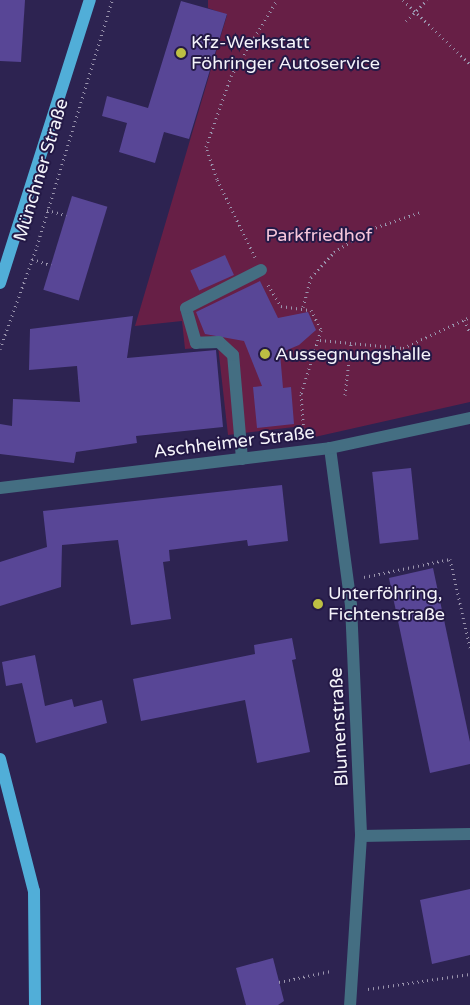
<!DOCTYPE html>
<meta charset="utf-8">
<style>
body{margin:0}
#map{position:relative;width:470px;height:1005px;overflow:hidden;background:#2d2351;font-family:"Varela Round",sans-serif}
div>[style]{position:absolute}
.green>*{inset:0;background:#671f46}
.building>*{inset:0;background:#584696;transform-origin:0 0}
.path>*{height:3px;margin-top:-1.5px;transform-origin:0;background:repeating-linear-gradient(90deg,#9a94ad 0 1px,transparent 0 5px)}
.minor>*{height:12px;margin:-6px;padding:0 6px;transform-origin:6px;border-radius:6px;background:#446e82}
.major>*{height:12px;margin:-6px;padding:0 6px;transform-origin:6px;border-radius:6px;background:#51aed8}
.dots>*{width:14px;height:14px;translate:-50% -50%;box-sizing:border-box;border:2px solid #241946;border-radius:50%}
span{translate:-50% -50%;white-space:nowrap;text-align:center;line-height:1.15;-webkit-text-stroke:4px #241946;paint-order:stroke}
.poi-label{font-size:18px;color:#f5f4fa}
.left{translate:0 -50%;text-align:left}
.street-label{font-size:18px;color:#f5f4fa}
.park-label{font-size:18px;color:#f7c6db}
</style>
<div id="map">
<div class="green">
<div style="clip-path:polygon(208px 0,470px 0,470px 402px,297px 441px,294px 427px,228px 435px,218px 346px,185px 349px,182px 321px,135px 326px,227px 15px,208px 8px)"></div>
</div>
<div class="building">
<div style="clip-path:polygon(0 0,25px 0,21px 62px,0 61px)"></div>
<div style="clip-path:polygon(181px 1px,227px 14px,189px 139px,164px 132px,155px 163px,119px 152px,127px 123px,102px 116px,107px 96px,148px 108px)"></div>
<div style="left:72px;top:196px;width:37px;height:98px;rotate:17deg"></div>
<div style="left:225px;top:255px;width:22px;height:38px;rotate:66deg"></div>
<div style="clip-path:polygon(260px 281px,278px 318px,308px 312px,316px 330px,299px 345px,280px 353px,283px 388px,291px 387px,294px 424px,257px 428px,253px 387px,262px 386px,244px 341px,205px 334px,196px 312px)"></div>
<div style="clip-path:polygon(133px 316px,127px 358px,216px 350px,223px 427px,136px 436px,137px 443px,76px 452px,74px 463px,0 454px,0 424px,12px 426px,13px 399px,80px 402px,77px 366px,29px 370px,30px 329px)"></div>
<div style="left:411px;top:468px;width:72px;height:39px;rotate:84deg"></div>
<div style="clip-path:polygon(282px 485px,288px 541px,248px 546px,247px 540px,169px 550px,170px 561px,163px 562px,171px 619px,131px 625px,118px 540px,62px 545px,61px 587px,0 606px,0 562px,47px 547px,43px 511px)"></div>
<div style="clip-path:polygon(433px 568px,470px 742px,470px 764px,430px 773px,389px 578px)"></div>
<div style="clip-path:polygon(292px 638px,296px 659px,292px 660px,310px 752px,257px 763px,245px 700px,141px 721px,133px 679px,255px 654px,254px 645px)"></div>
<div style="clip-path:polygon(35px 655px,45px 706px,72px 699px,74px 707px,102px 700px,107px 723px,36px 743px,22px 683px,6px 686px,2px 662px)"></div>
<div style="clip-path:polygon(470px 889px,470px 955px,432px 964px,420px 900px)"></div>
<div style="clip-path:polygon(273px 958px,284px 1001px,278px 1005px,246px 1005px,236px 968px)"></div>
</div>
<div class="path">
<div style="left:403px;top:0;width:93px;rotate:43.7deg"></div>
<div style="left:406px;top:21px;width:30px;rotate:-45deg"></div>
<div style="left:47px;top:210px;width:20px;rotate:15deg"></div>
<div style="left:255px;top:257px;width:87px;rotate:-116deg"></div>
<div style="left:217px;top:179px;width:34px;rotate:-109deg"></div>
<div style="left:206px;top:147px;width:75px;rotate:-70.6deg"></div>
<div style="left:231px;top:76px;width:89px;rotate:-58.8deg"></div>
<div style="left:32px;top:259px;width:20px;rotate:18deg"></div>
<div style="left:268px;top:285px;width:25px;rotate:58deg"></div>
<div style="left:281px;top:306px;width:30px;rotate:8deg"></div>
<div style="left:311px;top:310px;width:22px;rotate:63deg"></div>
<div style="left:321px;top:330px;width:67px;rotate:107.4deg"></div>
<div style="left:301px;top:394px;width:40px;rotate:85.7deg"></div>
<div style="left:303px;top:307px;width:31px;rotate:-75deg"></div>
<div style="left:311px;top:277px;width:34px;rotate:-47deg"></div>
<div style="left:334px;top:252px;width:44px;rotate:-31.9deg"></div>
<div style="left:371px;top:229px;width:53px;rotate:-18.8deg"></div>
<div style="left:464px;top:320px;width:14px;rotate:65deg"></div>
<div style="left:320px;top:340px;width:83px;rotate:5.5deg"></div>
<div style="left:403px;top:348px;width:74px;rotate:-24.8deg"></div>
<div style="left:0;top:349px;width:109px;rotate:-70.2deg"></div>
<div style="left:37px;top:246px;width:257px;rotate:-73deg"></div>
<div style="left:345px;top:395px;width:52px;rotate:-83.4deg"></div>
<div style="left:364px;top:577px;width:88px;rotate:-11.8deg"></div>
<div style="left:450px;top:559px;width:91px;rotate:77.3deg"></div>
<div style="left:279px;top:982px;width:53px;rotate:-11.9deg"></div>
<div style="left:368px;top:989px;width:103px;rotate:-8.4deg"></div>
</div>
<div class="minor">
<div style="left:330px;top:448px;width:158px;rotate:82.4deg"></div>
<div style="left:351px;top:605px;width:231px;rotate:87.5deg"></div>
<div style="left:361px;top:836px;width:169px;rotate:93.7deg"></div>
<div style="left:242px;top:459px;width:104px;rotate:-94.9deg"></div>
<div style="left:233px;top:355px;width:19px;rotate:-137deg"></div>
<div style="left:219px;top:342px;width:23px;rotate:178deg"></div>
<div style="left:196px;top:343px;width:36px;rotate:-106deg"></div>
<div style="left:186px;top:308px;width:84px;rotate:-26.9deg"></div>
<div style="left:0;top:488px;width:332px;rotate:-6.9deg"></div>
<div style="left:330px;top:448px;width:143px;rotate:-12.1deg"></div>
<div style="left:361px;top:836px;width:109px;rotate:-1.1deg"></div>
</div>
<div class="major">
<div style="left:0;top:283px;width:297px;rotate:-72.4deg"></div>
<div style="left:0;top:759px;width:136px;rotate:75.6deg"></div>
<div style="left:34px;top:891px;width:114px;rotate:89.5deg"></div>
</div>
<div class="dots">
<div style="left:181px;top:53px;background:#bdbf43"></div>
<div style="left:265px;top:354px;background:#bdbf43"></div>
<div style="left:318px;top:604px;background:#bdbf43"></div>
</div>
<div class="poi-label">
<span class="left" style="left:191px;top:53px">Kfz-Werkstatt<br>Föhringer Autoservice</span>
<span class="left" style="left:275px;top:354px">Aussegnungshalle</span>
<span class="left" style="left:328px;top:604px">Unterföhring,<br>Fichtenstraße</span>
</div>
<div class="street-label">
<span style="left:41px;top:170px;rotate:-73deg">Münchner Straße</span>
<span style="left:234px;top:442px;rotate:-7deg">Aschheimer Straße</span>
<span style="left:339px;top:727px;rotate:-93deg">Blumenstraße</span>
</div>
<div class="park-label">
<span style="left:319px;top:235px">Parkfriedhof</span>
</div>
</div>
